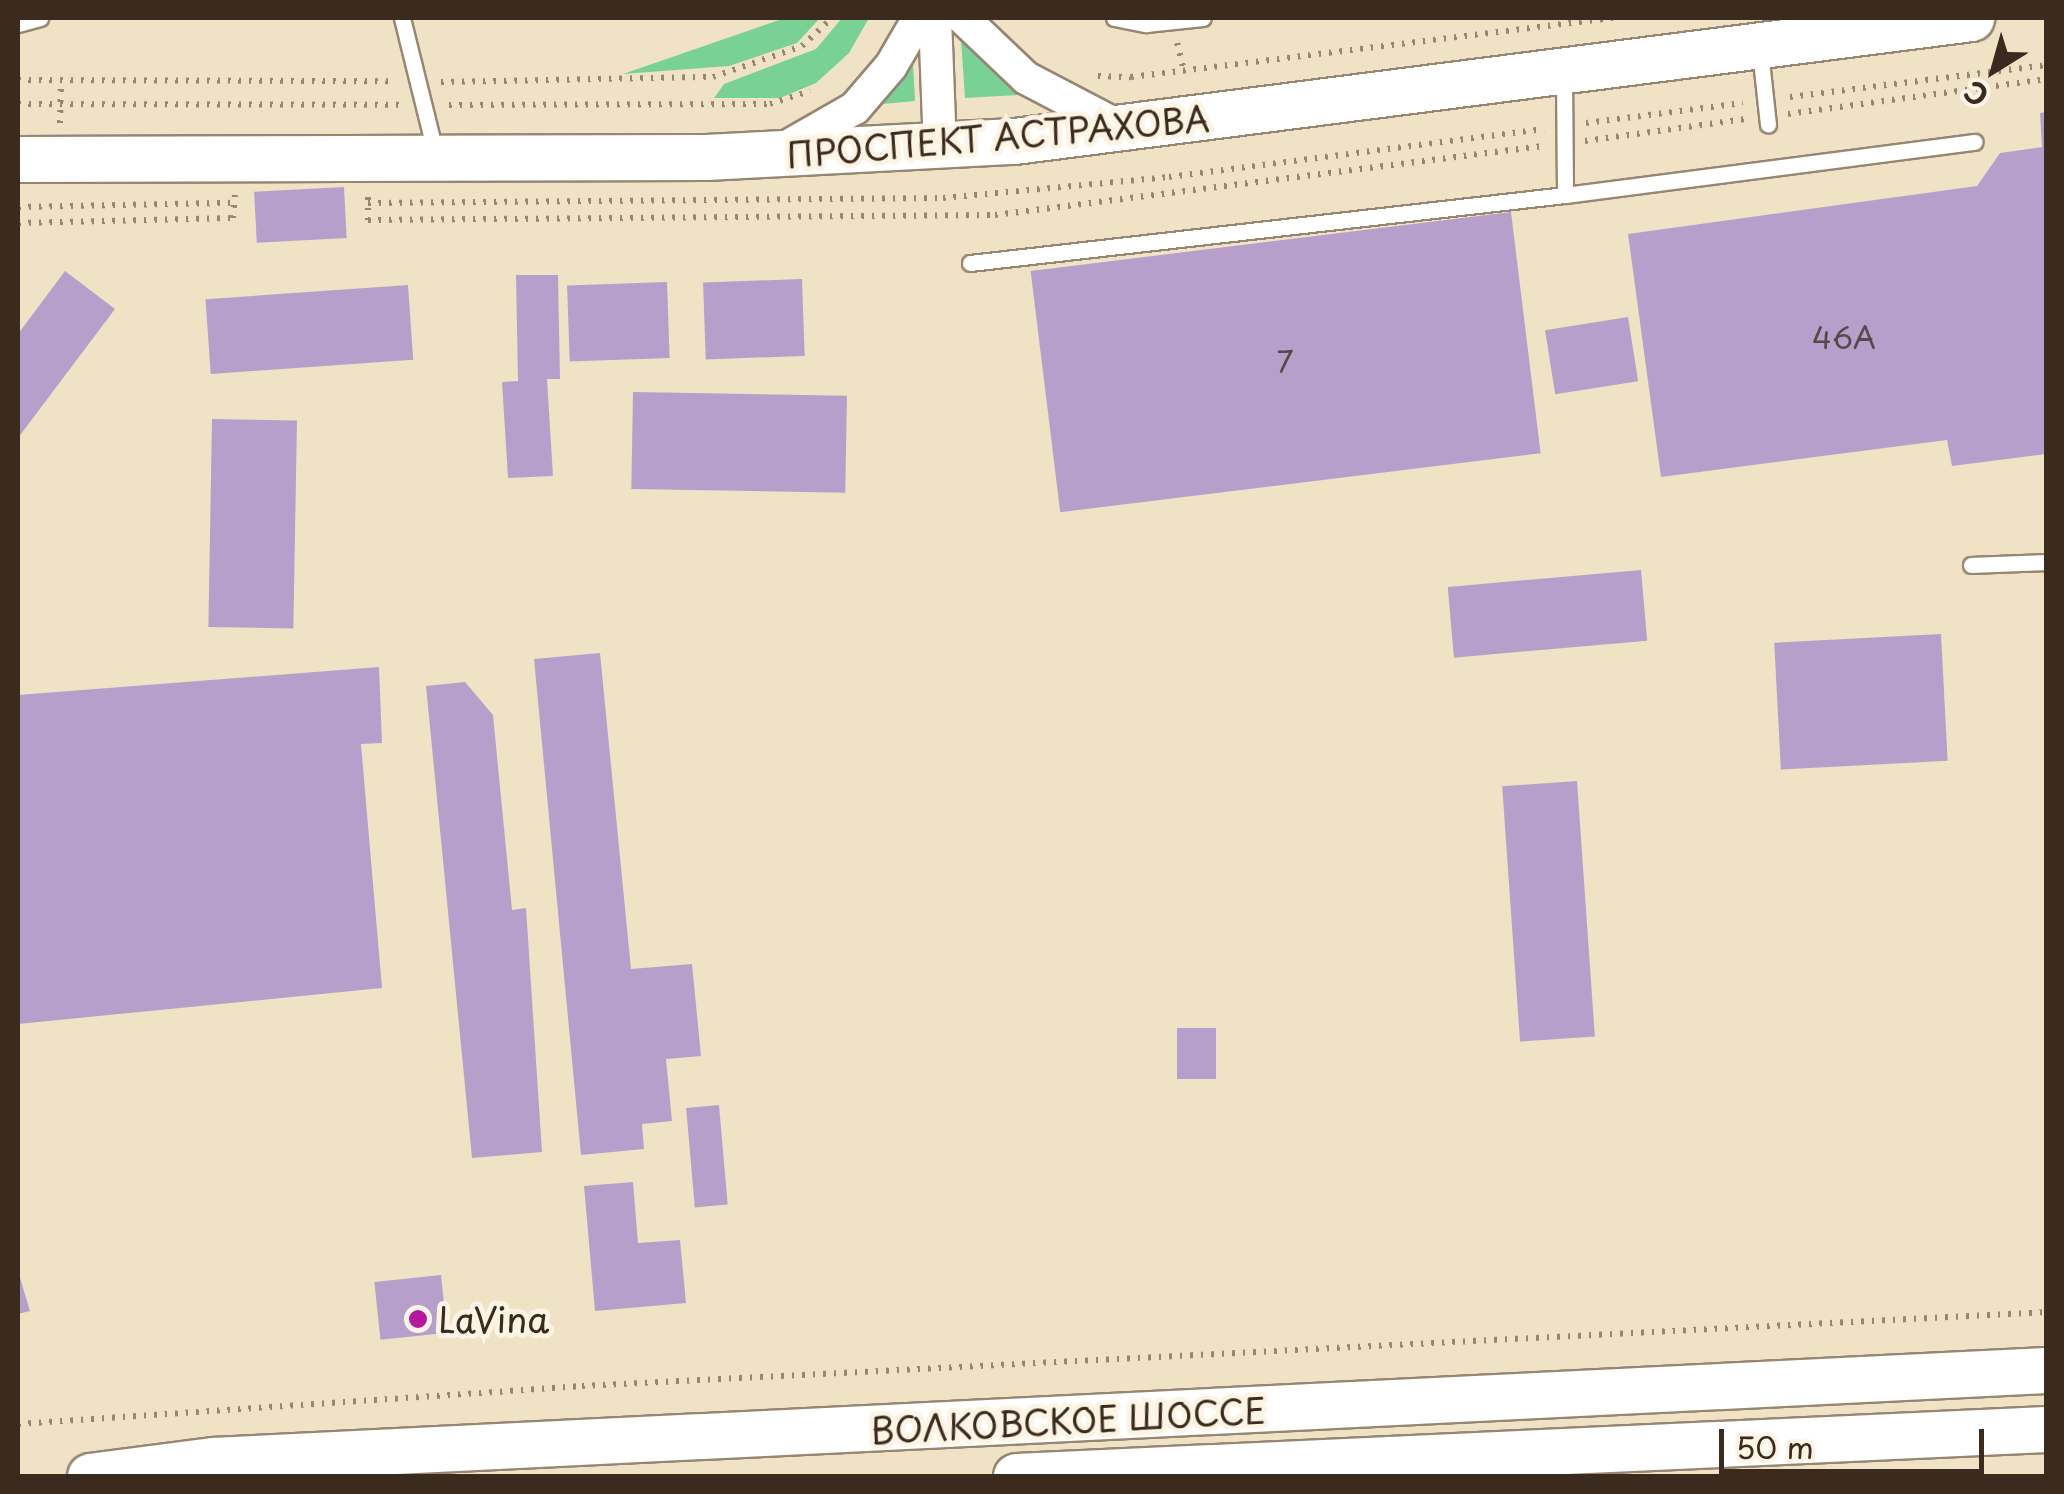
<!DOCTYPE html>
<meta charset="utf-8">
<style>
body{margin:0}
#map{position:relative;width:2064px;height:1494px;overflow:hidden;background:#f0e3c5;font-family:"Playpen Sans",sans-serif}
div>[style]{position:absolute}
.green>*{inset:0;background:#7ad196}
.building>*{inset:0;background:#b6a0cb;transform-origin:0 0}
.path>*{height:6px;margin-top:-3px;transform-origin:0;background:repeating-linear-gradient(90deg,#968672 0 2.5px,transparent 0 10.5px)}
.roads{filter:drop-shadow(2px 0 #968672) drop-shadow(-2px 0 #968672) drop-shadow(0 2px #968672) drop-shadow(0 -2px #968672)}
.lane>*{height:15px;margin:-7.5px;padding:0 7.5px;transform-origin:7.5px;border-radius:7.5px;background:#fff}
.street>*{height:32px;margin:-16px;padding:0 16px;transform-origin:16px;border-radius:16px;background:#fff}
.secondary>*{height:45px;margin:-22.5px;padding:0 22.5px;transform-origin:22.5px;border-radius:22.5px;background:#fff}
.dots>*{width:28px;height:28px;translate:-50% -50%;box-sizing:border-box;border:5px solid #fcf5e5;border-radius:50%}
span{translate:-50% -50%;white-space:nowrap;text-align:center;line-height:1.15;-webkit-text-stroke:10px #fcf5e5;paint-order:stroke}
.number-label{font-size:30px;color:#5a4849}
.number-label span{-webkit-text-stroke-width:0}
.street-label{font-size:35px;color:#3b2a1e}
.poi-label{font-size:35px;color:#3b2a1e}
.left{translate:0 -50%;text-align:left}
.frame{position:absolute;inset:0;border:20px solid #3b2a1e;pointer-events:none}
.north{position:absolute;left:1944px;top:20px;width:100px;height:100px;-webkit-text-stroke:8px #fcf5e5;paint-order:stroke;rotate:217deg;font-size:28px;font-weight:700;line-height:40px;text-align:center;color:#3b2a1e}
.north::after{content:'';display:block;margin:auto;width:35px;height:45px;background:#3b2a1e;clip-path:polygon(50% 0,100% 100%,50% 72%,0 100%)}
.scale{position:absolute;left:1719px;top:1429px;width:265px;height:45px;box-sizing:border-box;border:5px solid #3b2a1e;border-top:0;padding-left:12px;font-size:30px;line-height:35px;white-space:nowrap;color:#3b2a1e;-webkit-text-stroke:8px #fcf5e5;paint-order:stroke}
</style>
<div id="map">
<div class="green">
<div style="clip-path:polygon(785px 18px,820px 18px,797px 43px,729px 66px,623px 74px)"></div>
<div style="clip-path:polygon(842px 18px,869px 18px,849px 53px,816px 83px,780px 98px,714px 98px,724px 84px,816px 49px)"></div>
<div style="clip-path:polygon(960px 25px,1035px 94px,965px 98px)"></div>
<div style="clip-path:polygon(912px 44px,915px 101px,871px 105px)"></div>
</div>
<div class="building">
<div style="clip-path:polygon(2046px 112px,2046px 454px,1952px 466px,1947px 440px,1661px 477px,1628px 234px,1977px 186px,2000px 153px,2042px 147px,2040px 113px)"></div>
<div style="left:344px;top:187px;width:51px;height:90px;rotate:87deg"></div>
<div style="left:1511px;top:212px;width:243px;height:484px;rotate:83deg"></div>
<div style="clip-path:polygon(65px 271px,115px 309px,18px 438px,18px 334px)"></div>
<div style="clip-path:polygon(516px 275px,558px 275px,560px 379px,547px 379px,553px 476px,508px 478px,502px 382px,518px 381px)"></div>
<div style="left:802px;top:279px;width:77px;height:99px;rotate:88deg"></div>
<div style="left:667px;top:282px;width:76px;height:100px;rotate:88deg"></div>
<div style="left:408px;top:285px;width:75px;height:203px;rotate:86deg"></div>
<div style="left:1628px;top:317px;width:65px;height:84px;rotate:81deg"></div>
<div style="left:633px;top:392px;width:214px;height:97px;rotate:1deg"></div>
<div style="left:212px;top:419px;width:85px;height:208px;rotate:1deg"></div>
<div style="left:1641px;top:570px;width:71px;height:194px;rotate:85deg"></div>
<div style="left:1941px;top:634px;width:127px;height:167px;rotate:87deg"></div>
<div style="clip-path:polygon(600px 653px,631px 969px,692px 964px,701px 1056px,666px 1059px,672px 1121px,642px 1124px,644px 1149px,581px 1155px,534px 659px)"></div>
<div style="clip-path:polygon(379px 667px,382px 743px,361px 744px,382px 988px,18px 1024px,18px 695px)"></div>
<div style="clip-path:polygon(465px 682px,493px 715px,512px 910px,526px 908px,542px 1152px,472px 1158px,426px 686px)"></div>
<div style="left:1577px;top:781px;width:256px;height:75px;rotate:86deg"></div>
<div style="left:1177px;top:1028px;width:39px;height:51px"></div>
<div style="left:719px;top:1105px;width:100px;height:33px;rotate:85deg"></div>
<div style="clip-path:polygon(633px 1182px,638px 1243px,680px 1240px,686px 1303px,595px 1311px,584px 1186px)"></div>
<div style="clip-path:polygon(18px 1271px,30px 1311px,18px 1314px)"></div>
<div style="left:441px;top:1275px;width:58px;height:67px;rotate:84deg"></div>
</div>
<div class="path">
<div style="left:1177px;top:43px;width:29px;rotate:76deg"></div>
<div style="left:1098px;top:76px;width:33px;rotate:2deg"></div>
<div style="left:1131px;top:77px;width:486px;rotate:-7deg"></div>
<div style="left:18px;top:80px;width:375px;rotate:0.2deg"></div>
<div style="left:441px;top:82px;width:272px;rotate:-1.1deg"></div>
<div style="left:713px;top:77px;width:94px;rotate:-19.2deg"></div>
<div style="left:802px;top:46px;width:41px;rotate:-43deg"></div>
<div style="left:1790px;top:97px;width:258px;rotate:-7.1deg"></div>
<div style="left:18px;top:104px;width:384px;rotate:0.1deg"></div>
<div style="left:449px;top:105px;width:321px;rotate:-0.2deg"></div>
<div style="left:770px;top:104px;width:42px;rotate:-18deg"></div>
<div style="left:1788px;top:114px;width:260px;rotate:-7.7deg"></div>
<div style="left:60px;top:123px;width:42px;rotate:-88.6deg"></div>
<div style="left:1586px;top:123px;width:158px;rotate:-7.3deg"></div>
<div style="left:1585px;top:141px;width:162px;rotate:-7.8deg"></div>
<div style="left:368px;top:197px;width:23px;rotate:90deg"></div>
<div style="left:368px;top:220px;width:627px;rotate:-0.46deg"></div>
<div style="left:995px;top:215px;width:552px;rotate:-7.18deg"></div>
<div style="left:368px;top:203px;width:575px;rotate:-0.5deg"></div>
<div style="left:943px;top:198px;width:227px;rotate:-5.3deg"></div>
<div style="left:1169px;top:177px;width:378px;rotate:-7.3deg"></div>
<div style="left:18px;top:207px;width:215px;rotate:-1.1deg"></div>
<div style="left:18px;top:223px;width:215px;rotate:-1.3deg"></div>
<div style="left:233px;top:218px;width:23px;rotate:-85deg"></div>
<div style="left:18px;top:1424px;width:565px;rotate:-3.85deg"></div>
<div style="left:582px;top:1386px;width:1466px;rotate:-2.89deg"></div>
</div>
<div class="roads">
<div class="lane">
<div style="left:402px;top:18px;width:141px;rotate:76.1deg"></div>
<div style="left:1114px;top:18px;width:33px;rotate:11deg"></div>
<div style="left:1146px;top:24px;width:57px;rotate:-6deg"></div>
<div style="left:18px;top:24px;width:23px;rotate:-15deg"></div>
<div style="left:1760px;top:51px;width:74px;rotate:83.8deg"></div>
<div style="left:1564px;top:76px;width:119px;rotate:89.5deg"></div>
<div style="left:1565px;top:195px;width:413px;rotate:-7.4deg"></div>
<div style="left:970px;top:263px;width:599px;rotate:-6.52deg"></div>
<div style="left:1971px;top:565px;width:75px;rotate:-2.3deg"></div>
</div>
<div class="street">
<div style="left:935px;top:18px;width:128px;rotate:87.8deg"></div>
<div style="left:963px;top:18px;width:87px;rotate:43.6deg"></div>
<div style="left:1026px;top:78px;width:102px;rotate:27.6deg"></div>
<div style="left:787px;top:147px;width:78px;rotate:-29.8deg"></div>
<div style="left:855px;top:108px;width:55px;rotate:-49.4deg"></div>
<div style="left:891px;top:66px;width:56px;rotate:-59.7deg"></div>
</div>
<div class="secondary">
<div style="left:18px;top:159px;width:688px;rotate:-0.17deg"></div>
<div style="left:706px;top:157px;width:308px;rotate:-3deg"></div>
<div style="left:1014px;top:141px;width:965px;rotate:-7.32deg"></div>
<div style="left:90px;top:1476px;width:124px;rotate:-7.4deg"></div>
<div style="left:213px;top:1460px;width:1835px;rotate:-2.81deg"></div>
<div style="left:1016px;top:1476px;width:1031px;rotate:-2.61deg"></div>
</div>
</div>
<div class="dots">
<div style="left:418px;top:1319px;background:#b5179e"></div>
</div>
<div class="number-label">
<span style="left:1844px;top:337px">46А</span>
<span style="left:1285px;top:361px">7</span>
</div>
<div class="street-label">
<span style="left:998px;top:136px;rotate:-5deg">ПРОСПЕКТ АСТРАХОВА</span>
<span style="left:1068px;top:1420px;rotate:-3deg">ВОЛКОВСКОЕ ШОССЕ</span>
</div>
<div class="poi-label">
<span class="left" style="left:438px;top:1319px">LaVina</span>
</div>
<div class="frame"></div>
<div class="north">С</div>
<div class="scale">50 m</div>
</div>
